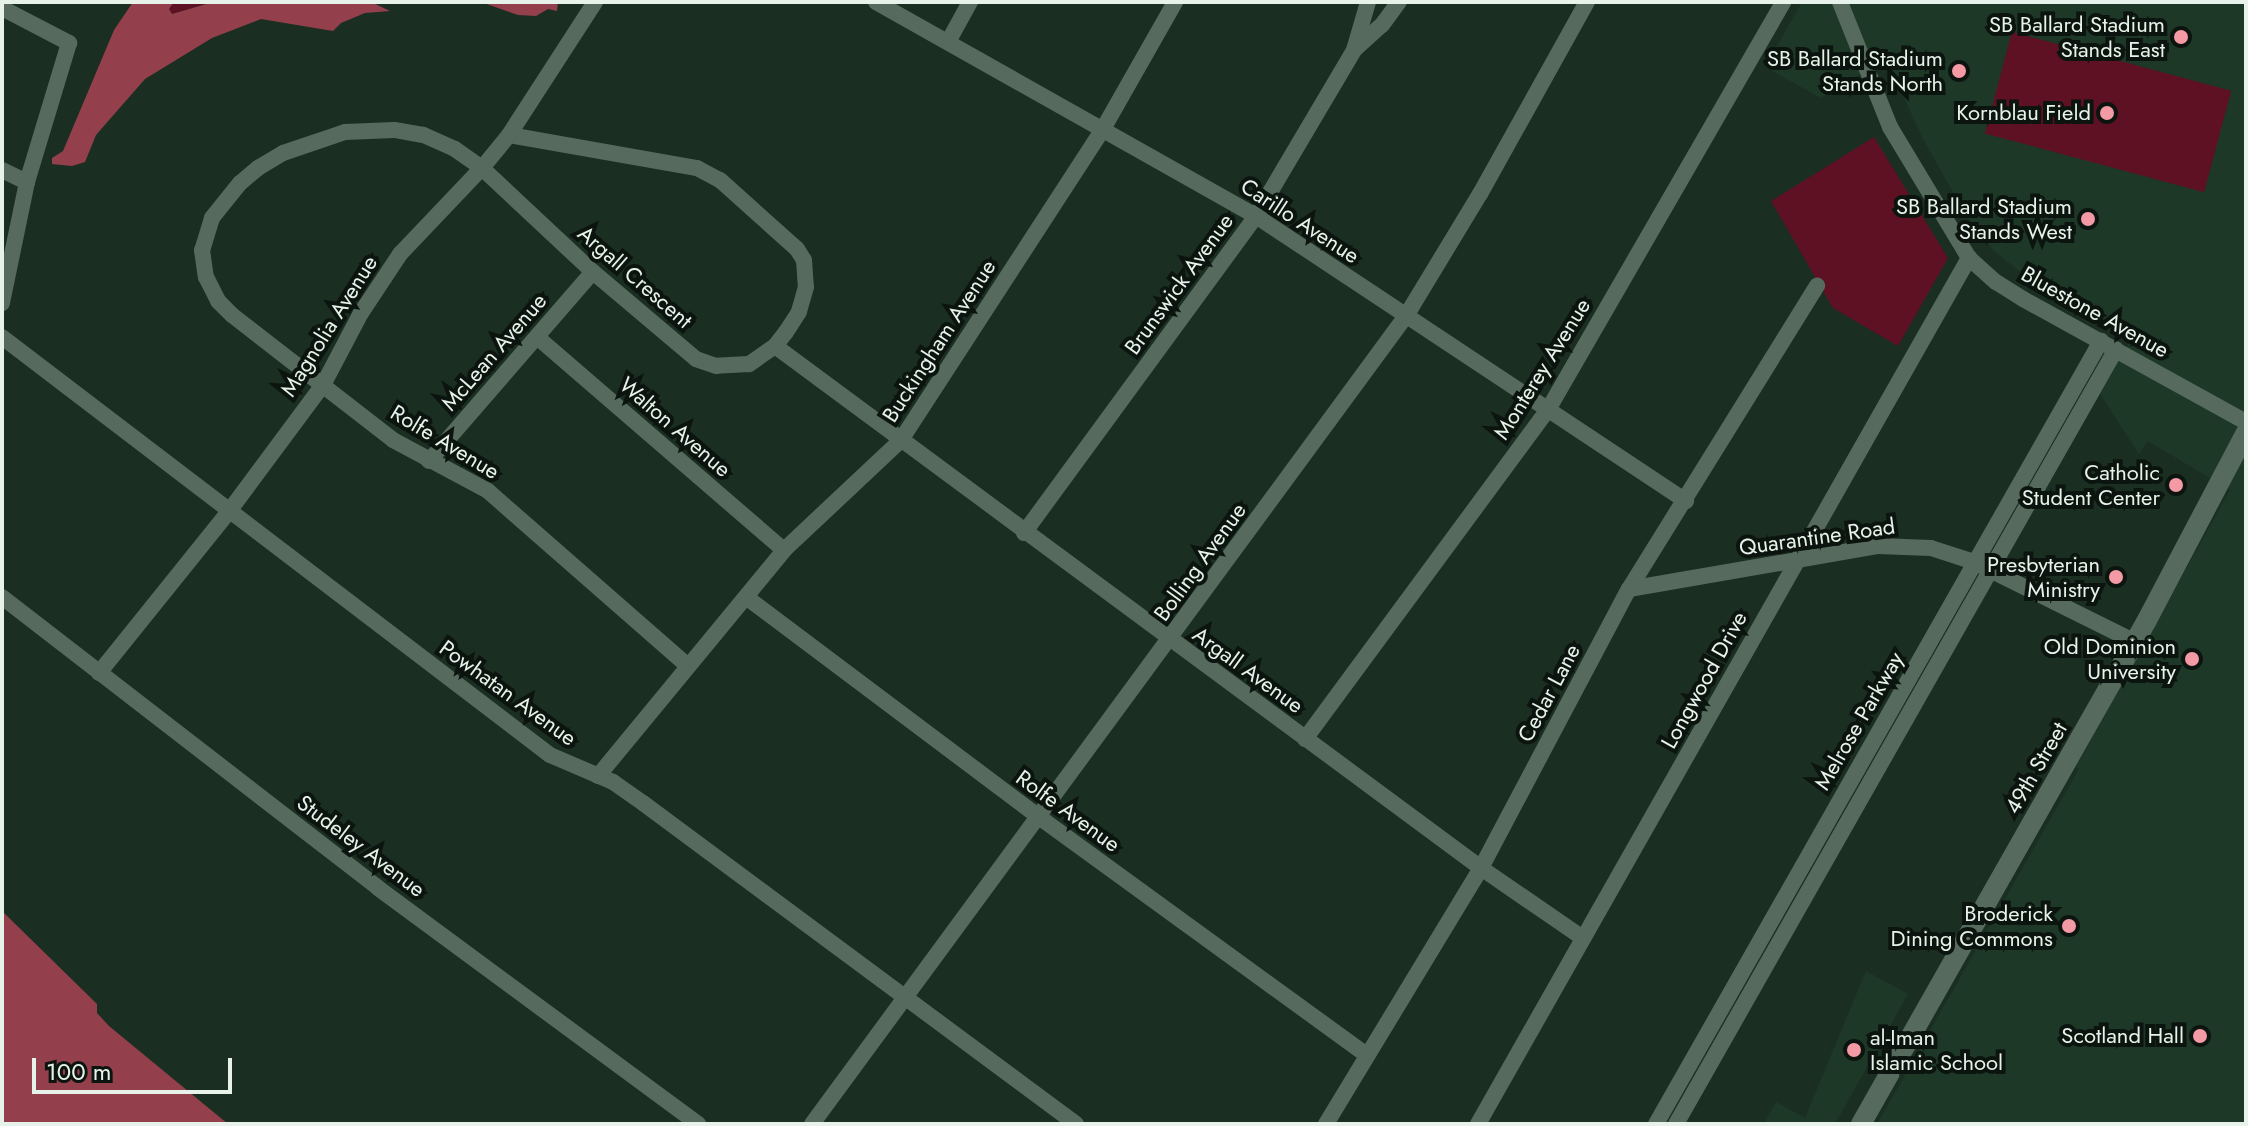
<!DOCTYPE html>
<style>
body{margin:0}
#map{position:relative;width:2248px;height:1126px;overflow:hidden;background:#1b2e22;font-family:Jost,sans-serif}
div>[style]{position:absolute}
.built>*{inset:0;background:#1e3828}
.green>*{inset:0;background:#5e1123;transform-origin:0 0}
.water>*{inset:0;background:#943f4c}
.minor>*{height:16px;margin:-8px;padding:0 8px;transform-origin:8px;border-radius:8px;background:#566b5d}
.tertiary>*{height:20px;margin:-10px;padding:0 10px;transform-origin:10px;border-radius:10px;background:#566b5d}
.dots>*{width:22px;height:22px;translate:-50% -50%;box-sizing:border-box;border:4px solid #0c140f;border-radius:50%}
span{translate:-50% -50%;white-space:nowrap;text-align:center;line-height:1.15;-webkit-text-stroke:8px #0c140f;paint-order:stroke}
.poi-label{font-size:22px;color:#e6f2ea}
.right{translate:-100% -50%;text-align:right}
.left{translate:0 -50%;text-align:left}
.street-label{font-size:22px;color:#e6f2ea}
.frame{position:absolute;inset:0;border:4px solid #e6f2ea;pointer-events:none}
.scale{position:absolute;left:32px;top:1058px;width:200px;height:36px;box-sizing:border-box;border:4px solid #e6f2ea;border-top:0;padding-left:10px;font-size:24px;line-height:28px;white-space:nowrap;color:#e6f2ea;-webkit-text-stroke:6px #0c140f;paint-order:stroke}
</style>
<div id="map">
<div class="built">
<div style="clip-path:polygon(1802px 2px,2246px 2px,2246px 1124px,1877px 1124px,2079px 769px,2076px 767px,2230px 490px,2148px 441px,2139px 454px,2100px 394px,2133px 336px,2018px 270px,1994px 251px,1967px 217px,1923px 139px,1886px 59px,1821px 98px,1765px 67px)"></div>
<div style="clip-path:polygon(1866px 971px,1908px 994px,1835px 1124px,1764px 1124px,1776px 1102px,1805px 1118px)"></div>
</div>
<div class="green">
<div style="clip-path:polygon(174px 2px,213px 2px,171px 14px,169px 9px)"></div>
<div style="left:2012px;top:32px;width:227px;height:105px;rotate:15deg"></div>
<div style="clip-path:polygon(1874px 137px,1948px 258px,1898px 346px,1833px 308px,1771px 201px)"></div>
</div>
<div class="water">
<div style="clip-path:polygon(133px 2px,174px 2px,169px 9px,172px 14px,213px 2px,371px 2px,390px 11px,365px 13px,341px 23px,333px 31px,261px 19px,212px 38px,145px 79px,96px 135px,85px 162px,72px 166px,52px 164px,52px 158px,63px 151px,114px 30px)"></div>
<div style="clip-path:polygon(481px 2px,558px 2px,557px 11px,548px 9px,536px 16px,518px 15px)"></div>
<div style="clip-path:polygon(2px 911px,97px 1004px,97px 1013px,109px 1026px,228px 1124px,2px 1124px)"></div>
</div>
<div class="minor">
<div style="left:876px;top:2px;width:436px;rotate:29.4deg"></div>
<div style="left:1256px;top:216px;width:516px;rotate:33.54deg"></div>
<div style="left:1840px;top:2px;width:135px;rotate:68.2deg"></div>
<div style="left:1890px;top:127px;width:153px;rotate:58.9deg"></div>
<div style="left:1969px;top:258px;width:36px;rotate:42deg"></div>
<div style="left:1996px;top:282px;width:32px;rotate:32deg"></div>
<div style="left:2023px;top:299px;width:255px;rotate:28.9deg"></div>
<div style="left:2px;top:8px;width:76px;rotate:27.6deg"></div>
<div style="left:69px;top:43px;width:145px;rotate:106.8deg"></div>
<div style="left:27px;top:182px;width:124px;rotate:101.7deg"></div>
<div style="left:948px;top:42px;width:46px;rotate:-61.2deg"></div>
<div style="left:1355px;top:49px;width:36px;rotate:-42deg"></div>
<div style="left:1382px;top:25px;width:29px;rotate:-54deg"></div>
<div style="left:509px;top:135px;width:191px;rotate:10deg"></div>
<div style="left:697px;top:168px;width:26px;rotate:28deg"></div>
<div style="left:720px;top:180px;width:103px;rotate:41.9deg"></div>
<div style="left:797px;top:249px;width:13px;rotate:58deg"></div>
<div style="left:804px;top:260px;width:27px;rotate:86deg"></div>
<div style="left:806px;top:287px;width:26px;rotate:106deg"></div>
<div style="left:799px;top:312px;width:24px;rotate:123deg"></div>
<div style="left:786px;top:332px;width:18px;rotate:128deg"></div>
<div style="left:775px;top:346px;width:32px;rotate:145deg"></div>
<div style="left:749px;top:364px;width:33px;rotate:177deg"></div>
<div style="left:716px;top:366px;width:21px;rotate:-161deg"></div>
<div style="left:696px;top:359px;width:135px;rotate:-139.8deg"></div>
<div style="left:593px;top:272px;width:152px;rotate:-136.9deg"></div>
<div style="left:482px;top:168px;width:33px;rotate:-145deg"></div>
<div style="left:455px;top:149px;width:35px;rotate:-156deg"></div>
<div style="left:423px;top:135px;width:29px;rotate:-170deg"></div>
<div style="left:394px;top:130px;width:49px;rotate:177.7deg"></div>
<div style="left:345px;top:132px;width:65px;rotate:161.3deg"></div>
<div style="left:283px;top:153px;width:29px;rotate:149deg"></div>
<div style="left:258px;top:168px;width:23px;rotate:140deg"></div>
<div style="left:240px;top:183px;width:45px;rotate:128.7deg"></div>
<div style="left:212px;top:218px;width:34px;rotate:107deg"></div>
<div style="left:202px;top:250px;width:27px;rotate:82deg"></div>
<div style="left:206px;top:277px;width:27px;rotate:63deg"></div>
<div style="left:218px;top:301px;width:20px;rotate:45deg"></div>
<div style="left:232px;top:315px;width:204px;rotate:37.8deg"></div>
<div style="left:393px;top:440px;width:108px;rotate:28.2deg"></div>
<div style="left:488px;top:491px;width:264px;rotate:41.2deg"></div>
<div style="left:2px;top:170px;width:28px;rotate:26deg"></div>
<div style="left:2px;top:337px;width:689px;rotate:37.34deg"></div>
<div style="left:550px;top:755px;width:69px;rotate:23.2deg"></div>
<div style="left:613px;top:782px;width:37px;rotate:35deg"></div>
<div style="left:643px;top:803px;width:539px;rotate:36.55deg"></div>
<div style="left:537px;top:337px;width:326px;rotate:40.8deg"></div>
<div style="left:775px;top:346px;width:878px;rotate:36.48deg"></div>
<div style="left:1481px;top:868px;width:124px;rotate:34.5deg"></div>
<div style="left:429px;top:461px;width:250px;rotate:-49.1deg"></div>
<div style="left:1024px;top:533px;width:393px;rotate:-53.8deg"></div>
<div style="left:1256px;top:216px;width:193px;rotate:-59.4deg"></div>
<div style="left:1354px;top:50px;width:50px;rotate:-73.7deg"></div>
<div style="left:1629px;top:589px;width:253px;rotate:-9.8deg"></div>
<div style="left:1878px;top:546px;width:53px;rotate:2.2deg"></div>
<div style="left:1931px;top:548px;width:45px;rotate:18deg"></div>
<div style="left:1974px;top:562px;width:180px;rotate:26.4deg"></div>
<div style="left:2px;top:597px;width:475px;rotate:37.7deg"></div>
<div style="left:378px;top:888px;width:398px;rotate:36.4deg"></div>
<div style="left:746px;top:597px;width:366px;rotate:36.9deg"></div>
<div style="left:1039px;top:817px;width:405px;rotate:36deg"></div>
<div style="left:99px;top:673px;width:209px;rotate:-51.2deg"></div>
<div style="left:230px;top:510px;width:156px;rotate:-53.4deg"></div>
<div style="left:323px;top:385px;width:81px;rotate:-62.2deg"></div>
<div style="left:361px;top:313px;width:71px;rotate:-56.5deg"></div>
<div style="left:400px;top:254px;width:119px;rotate:-46.4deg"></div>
<div style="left:482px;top:168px;width:43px;rotate:-50.7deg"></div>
<div style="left:509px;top:135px;width:158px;rotate:-57.1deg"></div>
<div style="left:1305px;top:739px;width:411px;rotate:-53.6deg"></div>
<div style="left:1549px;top:408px;width:469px;rotate:-60deg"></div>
<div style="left:598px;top:776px;width:293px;rotate:-50.5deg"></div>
<div style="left:784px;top:550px;width:161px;rotate:-43.2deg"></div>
<div style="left:901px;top:440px;width:371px;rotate:-57deg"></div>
<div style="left:1103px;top:129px;width:146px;rotate:-60.4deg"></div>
<div style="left:812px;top:1124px;width:1003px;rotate:-53.68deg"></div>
<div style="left:1406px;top:316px;width:143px;rotate:-58.8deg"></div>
<div style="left:1480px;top:194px;width:220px;rotate:-60.9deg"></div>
<div style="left:1326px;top:1124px;width:299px;rotate:-58.8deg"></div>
<div style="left:1481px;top:868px;width:316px;rotate:-62.1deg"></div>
<div style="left:1629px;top:589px;width:357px;rotate:-58.2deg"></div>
<div style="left:1478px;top:1124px;width:996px;rotate:-60.45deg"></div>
<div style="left:1656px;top:1124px;width:901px;rotate:-60.39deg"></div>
<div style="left:1676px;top:1124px;width:891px;rotate:-60.41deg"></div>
</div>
<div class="tertiary">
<div style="left:1861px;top:1124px;width:577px;rotate:-60.42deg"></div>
<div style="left:2146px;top:622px;width:215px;rotate:-62.2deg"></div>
</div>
<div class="dots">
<div style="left:2181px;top:37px;background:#f49aa4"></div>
<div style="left:1959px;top:71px;background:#f49aa4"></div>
<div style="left:2107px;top:113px;background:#f49aa4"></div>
<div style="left:2088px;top:219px;background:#f49aa4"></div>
<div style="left:2176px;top:485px;background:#f49aa4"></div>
<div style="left:2116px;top:577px;background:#f49aa4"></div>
<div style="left:2192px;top:659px;background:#f49aa4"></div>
<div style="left:2069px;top:926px;background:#f49aa4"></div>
<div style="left:2200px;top:1036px;background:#f49aa4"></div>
<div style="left:1854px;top:1050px;background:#f49aa4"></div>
</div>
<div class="poi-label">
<span class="right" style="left:2165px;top:37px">SB Ballard Stadium<br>Stands East</span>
<span class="right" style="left:1943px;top:71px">SB Ballard Stadium<br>Stands North</span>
<span class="right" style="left:2091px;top:113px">Kornblau Field</span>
<span class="right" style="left:2072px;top:219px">SB Ballard Stadium<br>Stands West</span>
<span class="right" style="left:2160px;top:485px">Catholic<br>Student Center</span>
<span class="right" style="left:2100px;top:577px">Presbyterian<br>Ministry</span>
<span class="right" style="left:2176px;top:659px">Old Dominion<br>University</span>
<span class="right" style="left:2053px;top:926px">Broderick<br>Dining Commons</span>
<span class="right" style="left:2184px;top:1036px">Scotland Hall</span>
<span class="left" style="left:1870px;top:1050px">al-Iman<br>Islamic School</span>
</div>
<div class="street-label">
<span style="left:1300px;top:221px;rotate:33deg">Carillo Avenue</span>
<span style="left:635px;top:277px;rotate:41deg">Argall Crescent</span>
<span style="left:1179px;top:284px;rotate:-54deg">Brunswick Avenue</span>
<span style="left:2095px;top:312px;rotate:29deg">Bluestone Avenue</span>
<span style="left:329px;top:326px;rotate:-58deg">Magnolia Avenue</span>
<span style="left:939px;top:341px;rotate:-57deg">Buckingham Avenue</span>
<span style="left:494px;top:352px;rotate:-49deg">McLean Avenue</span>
<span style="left:1542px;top:369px;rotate:-58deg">Monterey Avenue</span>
<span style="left:675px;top:427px;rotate:41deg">Walton Avenue</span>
<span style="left:445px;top:442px;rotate:31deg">Rolfe Avenue</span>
<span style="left:1817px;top:537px;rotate:-8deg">Quarantine Road</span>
<span style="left:1200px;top:562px;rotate:-54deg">Bolling Avenue</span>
<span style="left:1248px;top:670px;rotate:36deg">Argall Avenue</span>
<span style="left:1704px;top:680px;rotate:-61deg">Longwood Drive</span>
<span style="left:508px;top:693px;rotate:36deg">Powhatan Avenue</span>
<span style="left:1549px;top:693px;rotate:-62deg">Cedar Lane</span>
<span style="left:1859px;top:721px;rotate:-60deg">Melrose Parkway</span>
<span style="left:2036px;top:768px;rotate:-60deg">49th Street</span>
<span style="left:1068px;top:811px;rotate:36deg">Rolfe Avenue</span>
<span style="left:361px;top:846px;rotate:37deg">Studeley Avenue</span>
</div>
<div class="frame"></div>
<div class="scale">100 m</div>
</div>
